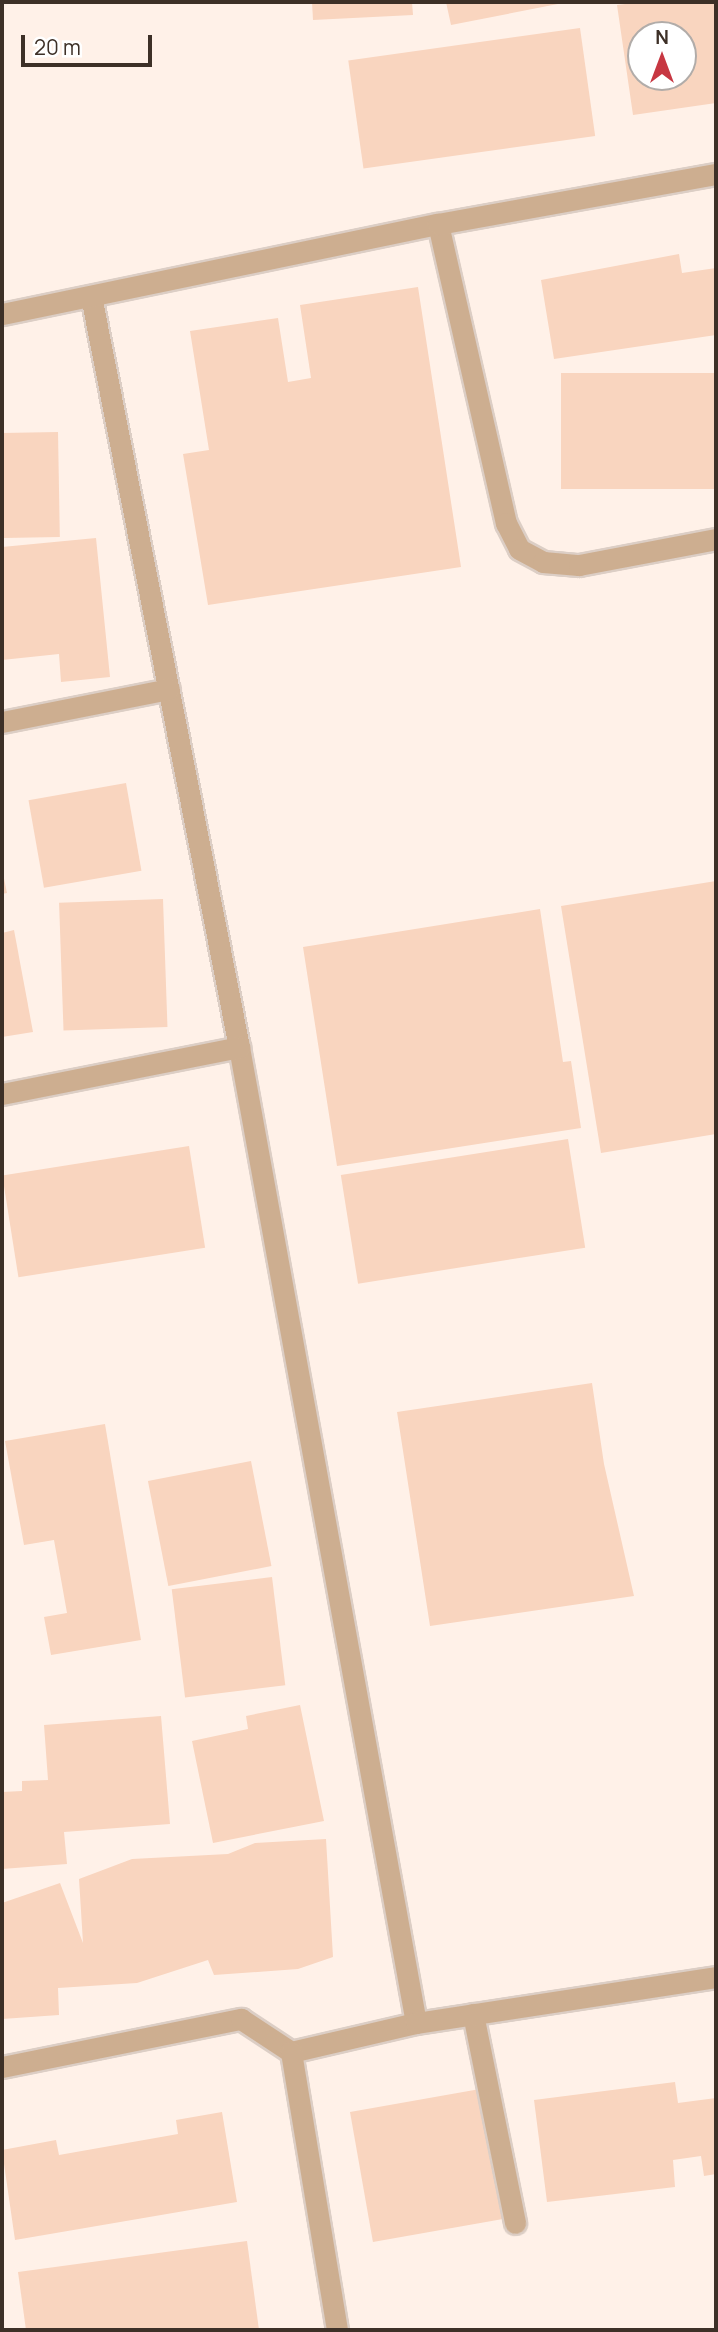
<!DOCTYPE html>
<style>
body{margin:0}
#map{position:relative;width:718px;height:2332px;overflow:hidden;background:#fff1e8;font-family:Manrope,sans-serif}
div>[style]{position:absolute}
.building>*{inset:0;background:#f9d5bf;transform-origin:0 0}
.roads{filter:drop-shadow(2px 0 #dccec5) drop-shadow(-2px 0 #dccec5) drop-shadow(0 2px #dccec5) drop-shadow(0 -2px #dccec5)}
.minor>*{height:21px;margin:-10.5px;padding:0 10.5px;transform-origin:10.5px;border-radius:10.5px;background:#cdae90}
span{translate:-50% -50%;white-space:nowrap;text-align:center;line-height:1.15;-webkit-text-stroke:7px #fff;paint-order:stroke}
.frame{position:absolute;inset:0;border:4px solid #3d3027;pointer-events:none}
.north{position:absolute;left:627px;top:21px;width:70px;height:70px;box-sizing:border-box;background:#fff;border:2px solid #b1aca9;border-radius:50%;rotate:0deg;font-size:19px;font-weight:700;line-height:28px;text-align:center;color:#3d3027}
.north::after{content:'';display:block;margin:auto;width:24px;height:32px;background:#c73742;clip-path:polygon(50% 0,100% 100%,50% 72%,0 100%)}
.scale{position:absolute;left:21px;top:35px;width:131px;height:32px;box-sizing:border-box;border:4px solid #3d3027;border-top:0;padding-left:9px;font-size:21px;line-height:24px;white-space:nowrap;color:#3d3027;-webkit-text-stroke:5px #fff;paint-order:stroke}
</style>
<div id="map">
<div class="building">
<div style="clip-path:polygon(312px 2px,412px 2px,413px 15px,313px 20px)"></div>
<div style="clip-path:polygon(446px 2px,563px 2px,563px 3px,451px 25px)"></div>
<div style="clip-path:polygon(evenodd,641px 2px,716px 2px,716px 103px,633px 115px,617px 5px,641px 2px,641px 35px,683px 35px,683px 77px,641px 77px,641px 35px)"></div>
<div style="left:580px;top:28px;width:109px;height:234px;rotate:82deg"></div>
<div style="clip-path:polygon(679px 254px,682px 273px,716px 268px,716px 335px,554px 359px,541px 280px)"></div>
<div style="clip-path:polygon(418px 287px,461px 567px,208px 605px,183px 454px,209px 450px,190px 331px,278px 318px,288px 382px,311px 378px,300px 305px)"></div>
<div style="left:716px;top:373px;width:116px;height:155px;rotate:90deg"></div>
<div style="left:58px;top:432px;width:105px;height:56px;rotate:89deg"></div>
<div style="clip-path:polygon(96px 538px,110px 677px,61px 682px,59px 654px,2px 660px,2px 547px)"></div>
<div style="left:126px;top:783px;width:89px;height:99px;rotate:80deg"></div>
<div style="clip-path:polygon(2px 869px,7px 893px,2px 894px)"></div>
<div style="clip-path:polygon(716px 881px,716px 1134px,601px 1153px,561px 906px)"></div>
<div style="left:163px;top:899px;width:128px;height:104px;rotate:88deg"></div>
<div style="clip-path:polygon(540px 909px,563px 1062px,571px 1061px,581px 1128px,337px 1166px,303px 947px)"></div>
<div style="clip-path:polygon(14px 930px,33px 1032px,2px 1037px,2px 933px)"></div>
<div style="left:568px;top:1139px;width:110px;height:230px;rotate:81deg"></div>
<div style="left:189px;top:1146px;width:103px;height:189px;rotate:81deg"></div>
<div style="clip-path:polygon(592px 1383px,604px 1464px,634px 1596px,430px 1626px,397px 1412px)"></div>
<div style="clip-path:polygon(105px 1424px,141px 1640px,51px 1655px,44px 1617px,67px 1613px,54px 1540px,24px 1545px,5px 1441px)"></div>
<div style="left:251px;top:1461px;width:107px;height:105px;rotate:79deg"></div>
<div style="left:272px;top:1577px;width:109px;height:101px;rotate:83deg"></div>
<div style="clip-path:polygon(300px 1705px,324px 1821px,213px 1843px,192px 1741px,248px 1729px,246px 1716px)"></div>
<div style="clip-path:polygon(161px 1716px,170px 1824px,64px 1832px,67px 1864px,2px 1869px,2px 1792px,22px 1791px,22px 1781px,48px 1780px,44px 1725px)"></div>
<div style="clip-path:polygon(326px 1839px,333px 1957px,298px 1969px,214px 1975px,208px 1960px,137px 1983px,58px 1988px,59px 2015px,2px 2019px,2px 1903px,60px 1883px,83px 1943px,79px 1879px,132px 1859px,228px 1854px,255px 1843px)"></div>
<div style="clip-path:polygon(675px 2082px,678px 2103px,716px 2098px,716px 2174px,704px 2176px,701px 2156px,673px 2160px,675px 2187px,547px 2202px,534px 2100px)"></div>
<div style="left:480px;top:2089px;width:132px;height:132px;rotate:80deg"></div>
<div style="clip-path:polygon(222px 2112px,237px 2202px,15px 2240px,2px 2150px,56px 2140px,59px 2155px,178px 2134px,176px 2120px)"></div>
<div style="clip-path:polygon(247px 2241px,259px 2330px,26px 2330px,18px 2272px)"></div>
</div>
<div class="roads">
<div class="minor">
<div style="left:438px;top:224px;width:307px;rotate:77.2deg"></div>
<div style="left:506px;top:523px;width:29px;rotate:63deg"></div>
<div style="left:519px;top:549px;width:27px;rotate:28deg"></div>
<div style="left:543px;top:562px;width:36px;rotate:5deg"></div>
<div style="left:579px;top:565px;width:139px;rotate:-10.7deg"></div>
<div style="left:91px;top:296px;width:765px;rotate:78.85deg"></div>
<div style="left:239px;top:1047px;width:992px;rotate:79.72deg"></div>
<div style="left:2px;top:314px;width:445px;rotate:-11.7deg"></div>
<div style="left:438px;top:224px;width:282px;rotate:-10.2deg"></div>
<div style="left:2px;top:722px;width:170px;rotate:-11.2deg"></div>
<div style="left:2px;top:1094px;width:242px;rotate:-11.2deg"></div>
<div style="left:473px;top:2014px;width:213px;rotate:78.6deg"></div>
<div style="left:291px;top:2052px;width:128px;rotate:-13.1deg"></div>
<div style="left:416px;top:2023px;width:304px;rotate:-8.7deg"></div>
<div style="left:2px;top:2067px;width:244px;rotate:-11.4deg"></div>
<div style="left:241px;top:2019px;width:60px;rotate:33.4deg"></div>
<div style="left:291px;top:2052px;width:282px;rotate:80.6deg"></div>
</div>
</div>
<div class="frame"></div>
<div class="north">N</div>
<div class="scale">20 m</div>
</div>
